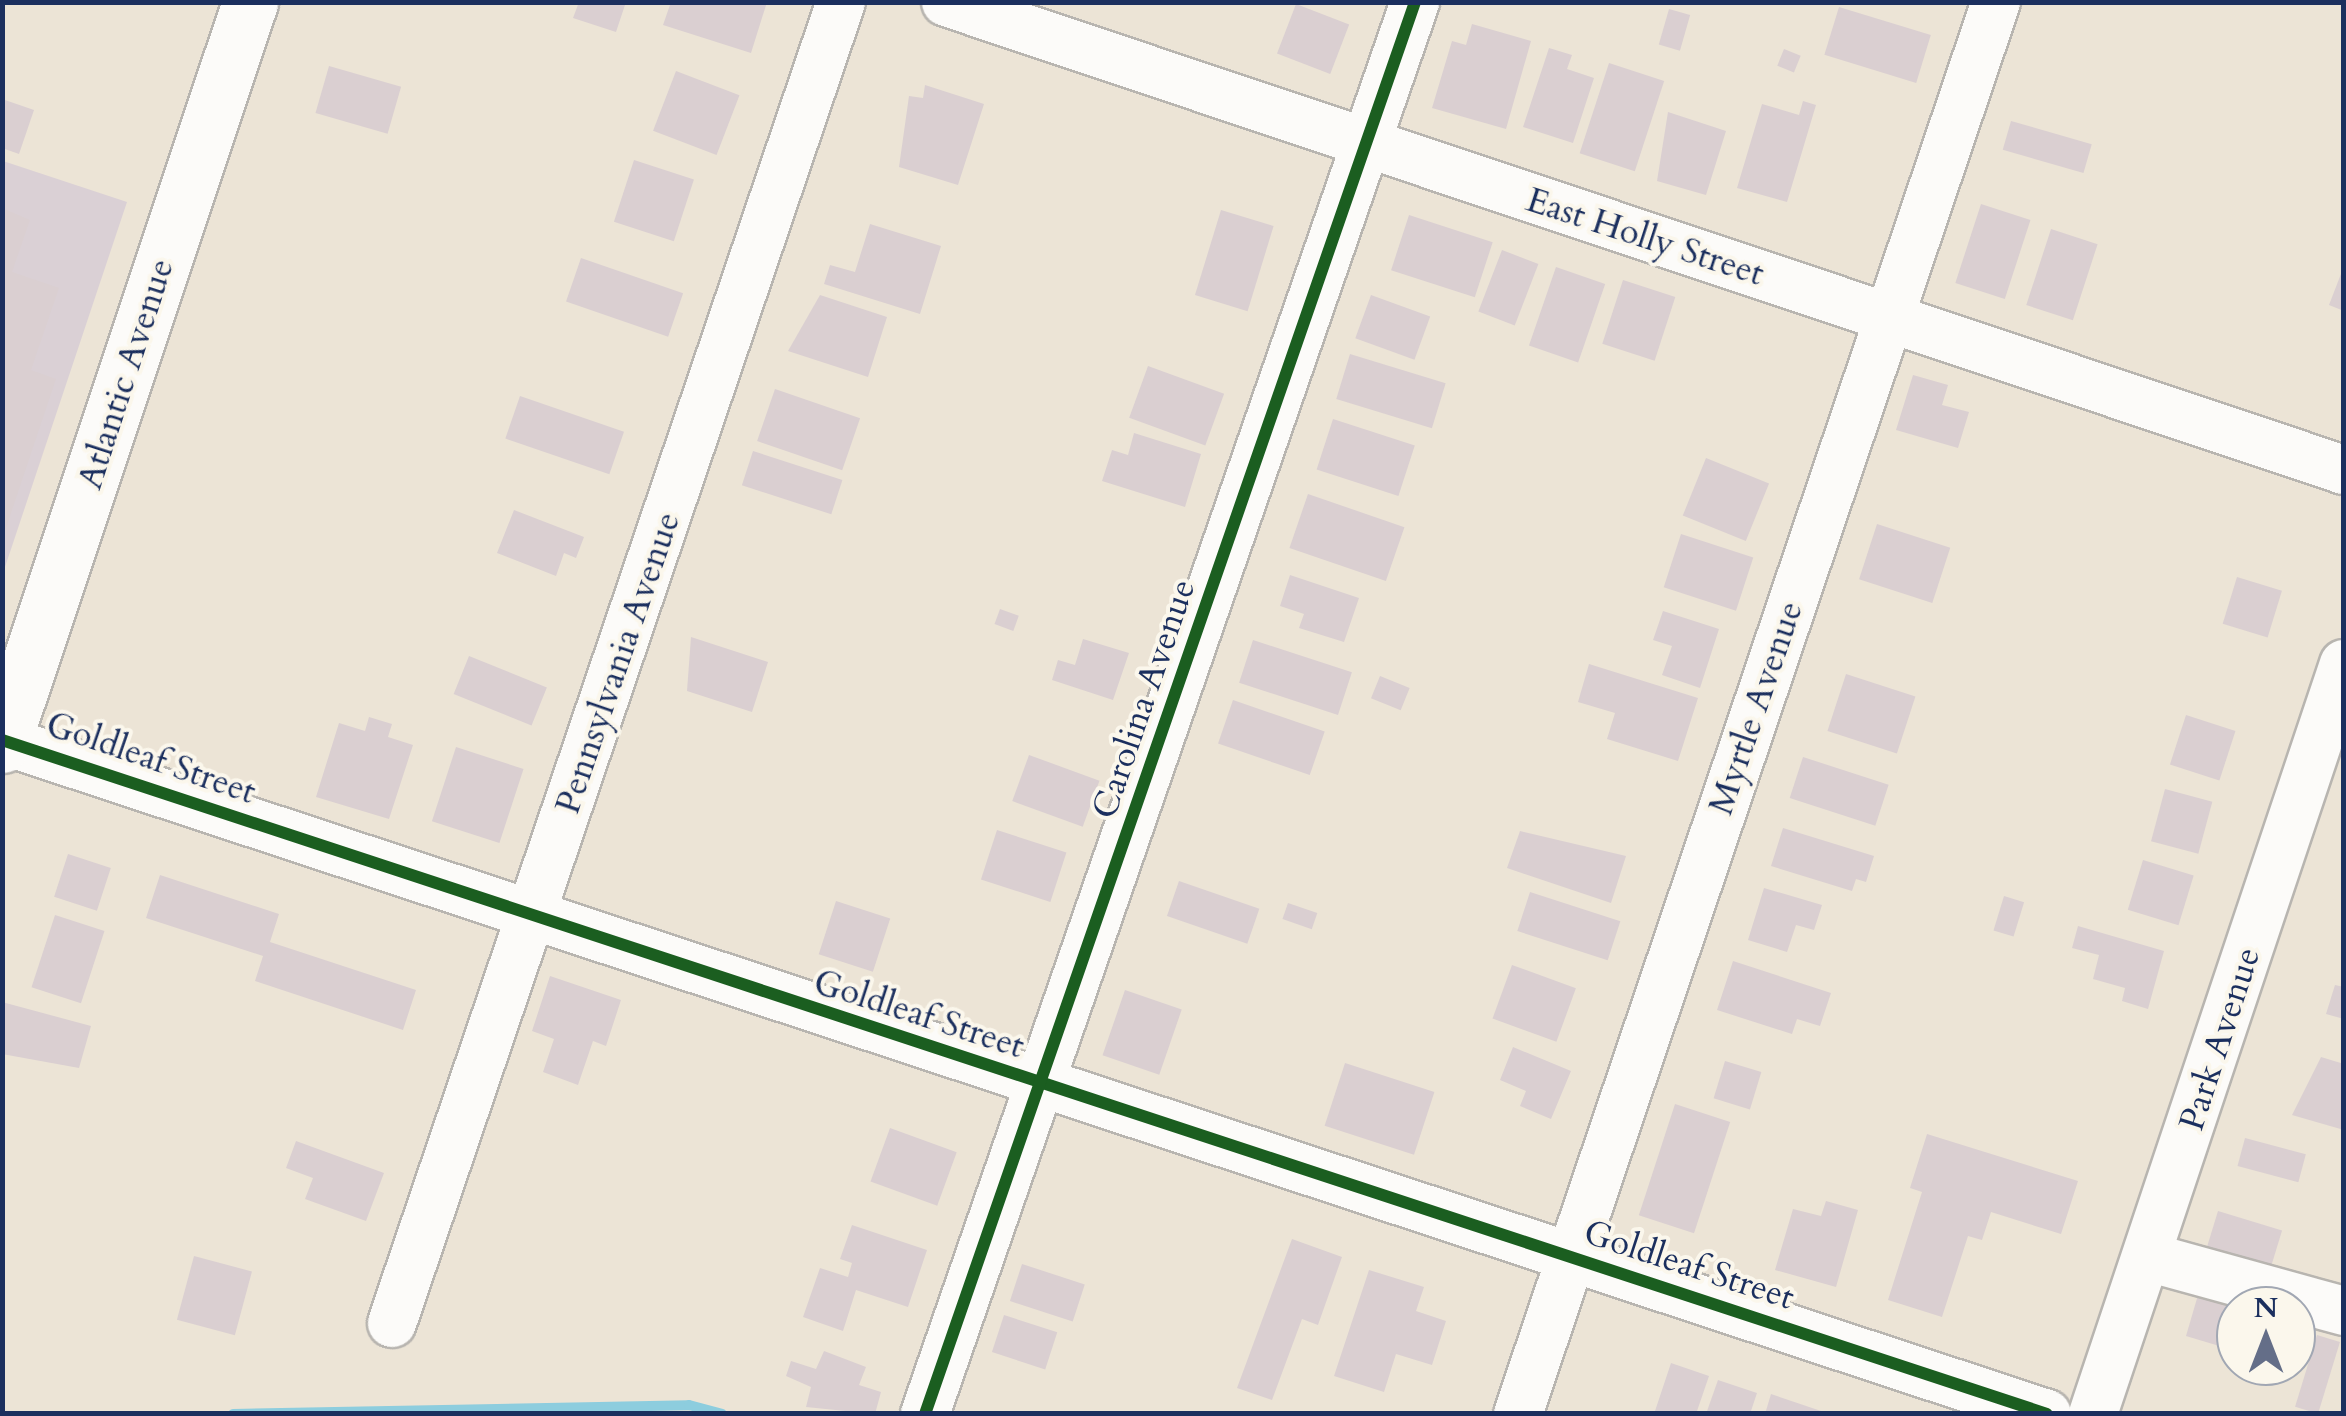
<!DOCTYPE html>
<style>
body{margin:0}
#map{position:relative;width:2346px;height:1416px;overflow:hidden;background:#ece4d6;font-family:Cardo,serif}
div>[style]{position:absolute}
.industrial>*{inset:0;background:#dad0d5}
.stream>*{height:10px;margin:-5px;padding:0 5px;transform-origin:5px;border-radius:5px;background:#8dcdde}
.building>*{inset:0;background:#dacfd1;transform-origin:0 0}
.roads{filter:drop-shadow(2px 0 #b8b5b0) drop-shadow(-2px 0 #b8b5b0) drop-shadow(0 2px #b8b5b0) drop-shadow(0 -2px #b8b5b0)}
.minor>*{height:48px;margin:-24px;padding:0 24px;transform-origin:24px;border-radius:24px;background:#fcfbf9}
.major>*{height:55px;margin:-27.5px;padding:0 27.5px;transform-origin:27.5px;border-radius:27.5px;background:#fcfbf9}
.cycleway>*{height:12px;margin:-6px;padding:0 6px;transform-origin:6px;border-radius:6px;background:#1b5e20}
span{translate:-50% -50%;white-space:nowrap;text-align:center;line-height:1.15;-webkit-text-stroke:8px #fbf7ec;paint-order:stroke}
.street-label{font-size:35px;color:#1b2f5e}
.frame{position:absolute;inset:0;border:5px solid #1b2f5e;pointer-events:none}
.north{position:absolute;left:2216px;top:1286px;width:100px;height:100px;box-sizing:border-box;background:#fbf7ec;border:2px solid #a1a7b3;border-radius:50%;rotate:0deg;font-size:28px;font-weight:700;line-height:40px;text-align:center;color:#1b2f5e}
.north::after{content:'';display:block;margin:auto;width:35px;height:45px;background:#646e88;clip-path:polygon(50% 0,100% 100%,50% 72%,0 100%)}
</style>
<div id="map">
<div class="industrial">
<div style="clip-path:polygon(3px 161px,127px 202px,3px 573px)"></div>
</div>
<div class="stream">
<div style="left:233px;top:1414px;width:456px;rotate:-1.1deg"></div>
<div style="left:689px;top:1405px;width:34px;rotate:15deg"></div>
</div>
<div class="building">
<div style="clip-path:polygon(579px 2px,626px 2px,616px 32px,573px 18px)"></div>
<div style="clip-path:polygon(671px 2px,767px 2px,751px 53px,663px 25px)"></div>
<div style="left:1296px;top:4px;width:57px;height:53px;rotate:21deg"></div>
<div style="left:1839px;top:7px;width:96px;height:50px;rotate:17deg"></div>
<div style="left:1669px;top:9px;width:22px;height:37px;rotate:16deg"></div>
<div style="clip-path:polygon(1472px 24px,1531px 41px,1506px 129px,1432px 108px,1452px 41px,1466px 45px)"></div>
<div style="clip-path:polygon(1549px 48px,1572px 55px,1567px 69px,1594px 78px,1573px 143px,1523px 127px)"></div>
<div style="left:1784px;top:49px;width:18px;height:18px;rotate:22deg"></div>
<div style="left:1609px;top:63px;width:58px;height:95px;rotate:18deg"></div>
<div style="left:329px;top:66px;width:75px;height:49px;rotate:16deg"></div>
<div style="left:676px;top:71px;width:68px;height:64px;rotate:21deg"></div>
<div style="clip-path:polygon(925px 85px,984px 104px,958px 185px,899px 167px,909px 96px,923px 98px)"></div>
<div style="clip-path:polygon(2px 99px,34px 110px,19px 154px,2px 148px)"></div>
<div style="clip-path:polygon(1803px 101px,1816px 105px,1787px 202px,1737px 188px,1762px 104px,1799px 115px)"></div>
<div style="clip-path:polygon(1668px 112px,1726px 131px,1706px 195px,1657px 181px)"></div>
<div style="left:2011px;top:121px;width:84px;height:30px;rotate:16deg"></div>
<div style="left:634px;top:160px;width:63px;height:65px;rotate:18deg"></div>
<div style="left:1981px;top:204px;width:52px;height:83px;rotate:18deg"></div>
<div style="clip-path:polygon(2px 208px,30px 220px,12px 272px,59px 288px,31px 370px,56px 379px,3px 537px)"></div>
<div style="left:1221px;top:210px;width:55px;height:89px;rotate:17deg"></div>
<div style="left:1409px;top:215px;width:88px;height:58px;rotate:18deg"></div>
<div style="clip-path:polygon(870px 224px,941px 246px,920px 314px,824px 284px,830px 265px,855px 272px)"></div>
<div style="left:2051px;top:229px;width:49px;height:80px;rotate:18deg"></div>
<div style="left:1502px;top:250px;width:39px;height:66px;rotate:21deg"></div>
<div style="left:581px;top:258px;width:108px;height:46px;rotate:19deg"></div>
<div style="clip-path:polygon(2344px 266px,2344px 311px,2329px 305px)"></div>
<div style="left:1556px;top:267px;width:52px;height:83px;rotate:19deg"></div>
<div style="left:1623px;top:280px;width:55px;height:67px;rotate:18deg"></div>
<div style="clip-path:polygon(820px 295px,887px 317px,868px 377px,788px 351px)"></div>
<div style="left:1371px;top:295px;width:63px;height:46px;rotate:20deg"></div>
<div style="left:1350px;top:354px;width:100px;height:47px;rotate:17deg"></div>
<div style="left:1148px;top:366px;width:81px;height:55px;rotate:20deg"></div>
<div style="clip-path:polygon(1913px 375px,1948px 385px,1942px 405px,1969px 412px,1958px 448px,1896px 430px)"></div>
<div style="left:775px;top:389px;width:90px;height:55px;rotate:19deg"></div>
<div style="left:520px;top:396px;width:110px;height:45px;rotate:19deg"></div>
<div style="left:1333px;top:419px;width:86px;height:53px;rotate:18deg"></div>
<div style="clip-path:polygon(1134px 433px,1201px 454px,1185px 507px,1102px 481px,1112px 450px,1128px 455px)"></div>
<div style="left:753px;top:451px;width:94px;height:36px;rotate:18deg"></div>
<div style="left:1706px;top:458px;width:68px;height:62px;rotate:22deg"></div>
<div style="left:1308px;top:494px;width:102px;height:57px;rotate:19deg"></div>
<div style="clip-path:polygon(514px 510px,584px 537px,576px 558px,564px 553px,556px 576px,497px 553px)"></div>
<div style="left:1877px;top:524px;width:77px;height:58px;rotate:18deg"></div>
<div style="left:1681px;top:534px;width:76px;height:56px;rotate:18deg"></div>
<div style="clip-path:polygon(1290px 575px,1359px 598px,1344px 642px,1299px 628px,1304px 614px,1280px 606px)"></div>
<div style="left:2237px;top:577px;width:47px;height:49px;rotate:17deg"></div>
<div style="left:1000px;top:609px;width:20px;height:16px;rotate:20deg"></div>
<div style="clip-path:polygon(1663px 611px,1719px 629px,1700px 688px,1662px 675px,1672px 646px,1653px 640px)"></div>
<div style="clip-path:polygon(691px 637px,768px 662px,752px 712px,687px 691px)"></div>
<div style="clip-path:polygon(1083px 639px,1129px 653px,1113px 700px,1052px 680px,1058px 660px,1075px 665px)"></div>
<div style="left:1253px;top:640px;width:104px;height:45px;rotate:18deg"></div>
<div style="left:469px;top:656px;width:84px;height:41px;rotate:22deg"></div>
<div style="clip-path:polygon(1589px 664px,1698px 698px,1678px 761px,1607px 739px,1615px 713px,1578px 702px)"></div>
<div style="left:1846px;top:674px;width:73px;height:60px;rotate:18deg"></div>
<div style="left:1380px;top:676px;width:32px;height:24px;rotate:22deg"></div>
<div style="left:1233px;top:700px;width:97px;height:46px;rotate:19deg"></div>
<div style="left:2186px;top:715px;width:52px;height:52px;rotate:18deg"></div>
<div style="clip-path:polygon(369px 717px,392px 724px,388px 737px,413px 745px,389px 819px,316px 797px,339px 723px,365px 731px)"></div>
<div style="left:456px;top:747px;width:71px;height:78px;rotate:18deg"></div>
<div style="left:1029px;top:755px;width:75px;height:49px;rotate:20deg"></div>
<div style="left:1803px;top:757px;width:90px;height:43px;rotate:18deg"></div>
<div style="left:2165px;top:789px;width:49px;height:54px;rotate:15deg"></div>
<div style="clip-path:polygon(1783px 828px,1874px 856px,1866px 882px,1856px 879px,1852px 891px,1771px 866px)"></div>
<div style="left:997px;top:830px;width:73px;height:52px;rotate:18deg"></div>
<div style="clip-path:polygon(1520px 831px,1626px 856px,1611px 903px,1507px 868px)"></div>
<div style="left:68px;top:854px;width:45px;height:45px;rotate:18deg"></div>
<div style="left:2143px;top:860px;width:53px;height:52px;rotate:17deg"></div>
<div style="clip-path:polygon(160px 875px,279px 914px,270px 942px,416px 990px,403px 1030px,255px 981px,263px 956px,146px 918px)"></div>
<div style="left:1179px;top:881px;width:85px;height:37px;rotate:19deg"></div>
<div style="clip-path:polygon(1764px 888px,1822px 905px,1814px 930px,1796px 925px,1787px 952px,1748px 940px)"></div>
<div style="left:1530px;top:892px;width:95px;height:41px;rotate:18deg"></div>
<div style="left:2004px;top:896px;width:21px;height:36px;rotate:17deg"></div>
<div style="left:836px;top:901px;width:57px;height:56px;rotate:18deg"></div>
<div style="left:1288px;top:903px;width:31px;height:17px;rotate:19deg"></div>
<div style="left:55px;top:915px;width:52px;height:76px;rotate:18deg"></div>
<div style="clip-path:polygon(2078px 926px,2164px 951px,2148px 1009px,2122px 1001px,2125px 988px,2093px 979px,2099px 955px,2072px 948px)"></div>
<div style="clip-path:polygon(1733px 961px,1831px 993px,1820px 1026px,1797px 1019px,1792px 1034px,1717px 1010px)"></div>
<div style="left:1512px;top:965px;width:68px;height:57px;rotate:20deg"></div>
<div style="clip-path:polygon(550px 976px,621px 1000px,606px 1046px,593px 1041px,578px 1085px,543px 1072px,554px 1039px,532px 1031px)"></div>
<div style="clip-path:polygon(2335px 985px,2344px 987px,2344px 1019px,2326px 1014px)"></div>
<div style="left:1125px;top:990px;width:60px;height:69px;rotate:19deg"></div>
<div style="clip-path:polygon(2px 1002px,91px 1026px,79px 1068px,2px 1054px)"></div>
<div style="clip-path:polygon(1513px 1047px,1571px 1071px,1551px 1119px,1520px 1106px,1526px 1091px,1500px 1080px)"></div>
<div style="clip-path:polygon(2321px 1057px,2344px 1064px,2344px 1130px,2292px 1115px)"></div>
<div style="left:1725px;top:1061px;width:38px;height:39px;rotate:17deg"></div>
<div style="left:1345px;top:1063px;width:94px;height:66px;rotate:18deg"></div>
<div style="left:1675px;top:1104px;width:58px;height:117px;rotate:18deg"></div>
<div style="left:890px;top:1128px;width:71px;height:57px;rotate:20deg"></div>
<div style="clip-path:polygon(1927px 1134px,2078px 1181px,2061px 1234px,1991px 1212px,1982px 1240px,1968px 1236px,1942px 1317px,1888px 1300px,1922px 1192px,1910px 1188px)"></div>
<div style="left:2245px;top:1138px;width:63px;height:29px;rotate:15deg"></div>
<div style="clip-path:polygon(296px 1141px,384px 1173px,366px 1221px,305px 1199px,313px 1178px,286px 1168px)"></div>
<div style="clip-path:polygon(1826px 1201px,1858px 1210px,1836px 1287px,1775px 1270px,1793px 1209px,1821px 1216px)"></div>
<div style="left:2218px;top:1211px;width:67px;height:40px;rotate:17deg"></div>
<div style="clip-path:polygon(852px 1225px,927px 1250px,908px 1307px,856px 1290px,843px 1331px,803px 1317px,820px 1268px,848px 1277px,852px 1263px,840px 1259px)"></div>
<div style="clip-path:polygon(1292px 1239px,1342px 1257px,1318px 1325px,1302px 1319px,1272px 1400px,1237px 1388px)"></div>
<div style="left:194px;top:1256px;width:60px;height:66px;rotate:15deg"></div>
<div style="left:1022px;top:1264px;width:66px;height:39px;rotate:18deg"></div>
<div style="clip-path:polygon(1369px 1270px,1424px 1287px,1416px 1311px,1446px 1321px,1432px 1365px,1396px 1354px,1384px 1392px,1334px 1376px)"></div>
<div style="clip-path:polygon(2198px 1295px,2236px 1307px,2236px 1351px,2186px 1336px)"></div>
<div style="left:1004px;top:1315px;width:56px;height:39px;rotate:18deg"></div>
<div style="left:2317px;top:1335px;width:24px;height:75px;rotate:17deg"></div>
<div style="clip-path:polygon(824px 1351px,866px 1367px,859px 1385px,881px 1392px,875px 1414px,806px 1407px,811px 1387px,786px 1376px,791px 1361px,816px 1369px)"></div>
<div style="clip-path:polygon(1671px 1363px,1709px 1376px,1696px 1414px,1654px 1414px)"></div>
<div style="clip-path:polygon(1718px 1380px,1757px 1393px,1750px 1414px,1706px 1414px)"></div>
<div style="clip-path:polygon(1771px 1394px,1827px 1413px,1827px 1414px,1765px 1414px)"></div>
</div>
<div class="roads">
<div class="minor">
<div style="left:946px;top:2px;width:1474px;rotate:18.51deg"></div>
<div style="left:2px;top:740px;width:2153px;rotate:18.24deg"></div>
<div style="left:2148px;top:1257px;width:203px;rotate:15.4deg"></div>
<div style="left:392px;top:1323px;width:1395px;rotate:-71.23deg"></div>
<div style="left:925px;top:1414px;width:1495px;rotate:-70.86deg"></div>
<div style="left:1518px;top:1414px;width:1491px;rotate:-71.3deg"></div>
<div style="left:2093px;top:1414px;width:791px;rotate:-71.5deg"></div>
</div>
<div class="major">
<div style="left:2px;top:745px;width:783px;rotate:-71.54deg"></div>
</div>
</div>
<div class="cycleway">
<div style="left:2px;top:740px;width:2153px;rotate:18.24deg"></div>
<div style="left:925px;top:1414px;width:1495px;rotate:-70.86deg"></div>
</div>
<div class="street-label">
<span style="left:1645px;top:237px;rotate:18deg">East Holly Street</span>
<span style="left:126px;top:374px;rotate:-72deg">Atlantic Avenue</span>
<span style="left:618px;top:663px;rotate:-71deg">Pennsylvania Avenue</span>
<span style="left:1144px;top:699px;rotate:-71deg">Carolina Avenue</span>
<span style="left:1756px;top:708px;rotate:-71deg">Myrtle Avenue</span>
<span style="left:151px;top:758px;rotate:19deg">Goldleaf Street</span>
<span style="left:919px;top:1014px;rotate:18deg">Goldleaf Street</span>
<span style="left:2220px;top:1039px;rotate:-72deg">Park Avenue</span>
<span style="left:1689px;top:1265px;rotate:18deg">Goldleaf Street</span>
</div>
<div class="frame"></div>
<div class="north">N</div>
</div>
